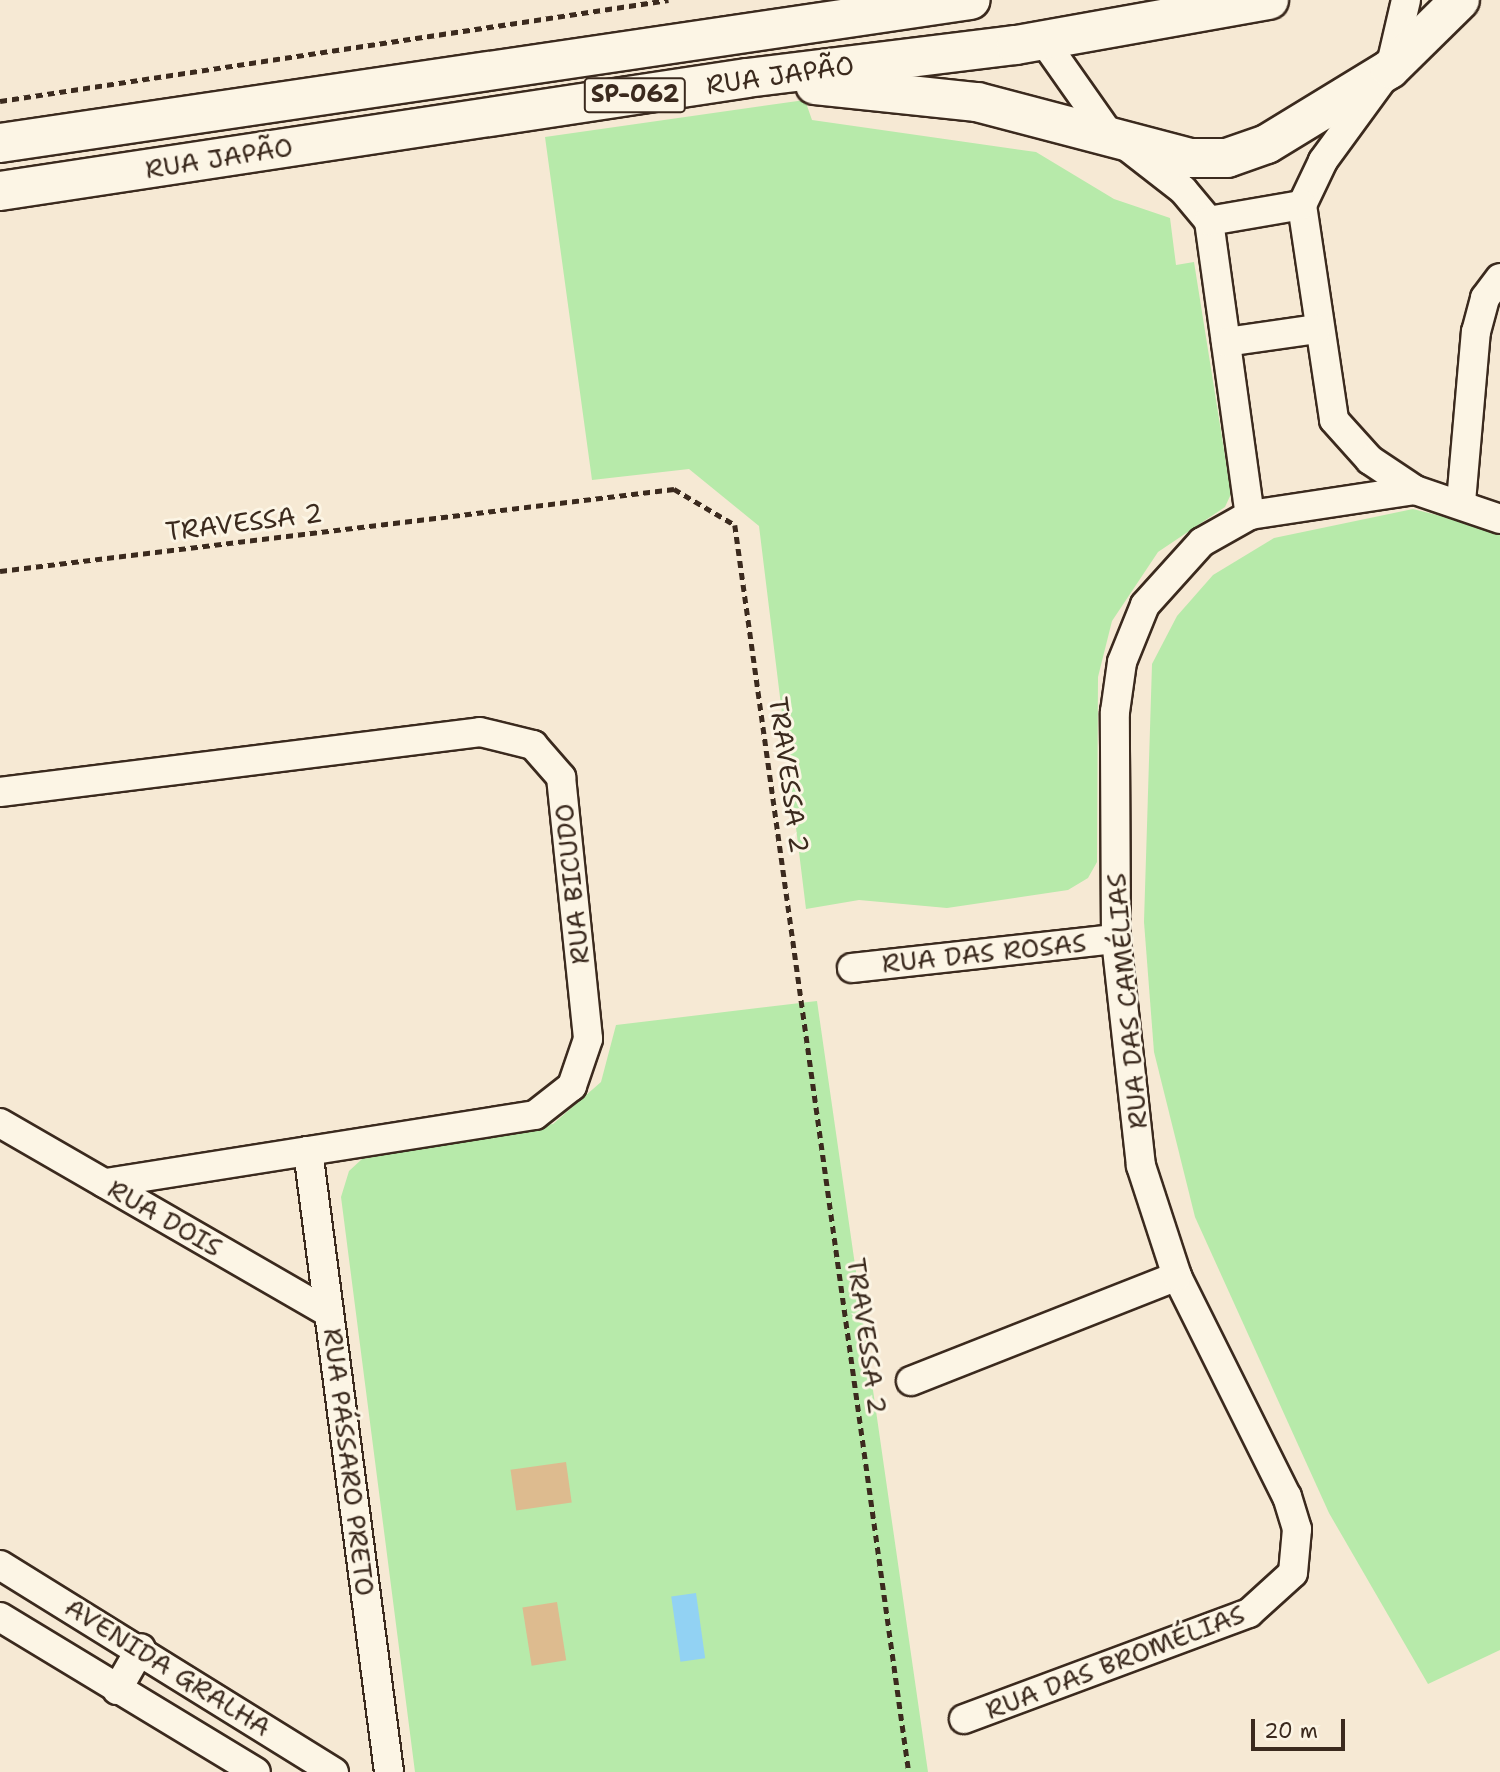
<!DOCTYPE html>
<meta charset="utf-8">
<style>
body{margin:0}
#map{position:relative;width:1500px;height:1772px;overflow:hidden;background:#f6e9d4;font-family:"Shantell Sans",sans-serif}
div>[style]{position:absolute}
.green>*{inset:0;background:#b7eaaa}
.water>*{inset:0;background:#92d2f3;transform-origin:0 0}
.building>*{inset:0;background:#ddbb8f;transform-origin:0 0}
.path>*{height:4.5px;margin-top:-2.25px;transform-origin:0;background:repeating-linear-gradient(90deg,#3b2a1e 0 7px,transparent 0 12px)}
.roads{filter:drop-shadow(2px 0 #3b2a1e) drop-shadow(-2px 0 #3b2a1e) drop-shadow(0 2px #3b2a1e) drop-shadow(0 -2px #3b2a1e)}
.street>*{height:28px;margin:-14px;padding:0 14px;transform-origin:14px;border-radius:14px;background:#fcf5e5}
.primary>*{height:38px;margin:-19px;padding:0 19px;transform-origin:19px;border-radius:19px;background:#fcf5e5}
span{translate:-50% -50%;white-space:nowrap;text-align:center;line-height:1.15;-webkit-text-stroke:6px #fcf5e5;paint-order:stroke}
.shield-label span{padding:2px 5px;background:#fcf5e5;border:2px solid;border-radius:5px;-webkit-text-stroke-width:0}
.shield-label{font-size:24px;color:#3b2a1e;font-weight:700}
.street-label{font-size:26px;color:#3b2a1e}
.scale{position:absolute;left:1251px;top:1719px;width:94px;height:32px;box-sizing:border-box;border:4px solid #3b2a1e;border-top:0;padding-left:9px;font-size:21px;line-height:24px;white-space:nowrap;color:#3b2a1e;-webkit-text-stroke:5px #fcf5e5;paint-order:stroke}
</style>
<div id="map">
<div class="green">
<div style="clip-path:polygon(805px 100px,812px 120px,1036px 152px,1114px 199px,1170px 218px,1176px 265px,1194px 262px,1231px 494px,1225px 507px,1158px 552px,1112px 621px,1098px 677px,1097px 862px,1088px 878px,1068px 890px,947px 908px,859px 900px,806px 909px,759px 526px,689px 469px,592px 480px,545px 137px)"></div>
<div style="clip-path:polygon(1413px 509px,1500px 531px,1500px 1650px,1428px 1684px,1329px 1513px,1195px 1217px,1154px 1052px,1144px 922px,1152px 664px,1177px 616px,1213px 575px,1274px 538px)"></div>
<div style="clip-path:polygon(817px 1001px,928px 1772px,415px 1772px,341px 1197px,349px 1171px,362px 1159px,553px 1124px,601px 1082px,616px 1025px)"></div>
</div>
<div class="water">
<div style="left:696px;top:1593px;width:66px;height:25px;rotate:82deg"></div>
</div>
<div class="building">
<div style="left:566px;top:1462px;width:41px;height:56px;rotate:82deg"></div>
<div style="left:557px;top:1602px;width:59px;height:35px;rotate:81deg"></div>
</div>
<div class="path">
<div style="left:0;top:101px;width:676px;rotate:-8.6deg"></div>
<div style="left:0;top:571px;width:679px;rotate:-6.94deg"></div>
<div style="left:674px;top:489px;width:71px;rotate:30.5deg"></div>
<div style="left:735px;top:525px;width:1259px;rotate:82.06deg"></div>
</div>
<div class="roads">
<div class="street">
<div style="left:1406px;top:0;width:71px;rotate:103.1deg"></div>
<div style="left:1390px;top:69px;width:114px;rotate:126.1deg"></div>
<div style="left:1323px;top:161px;width:49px;rotate:115.5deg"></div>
<div style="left:1302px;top:205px;width:217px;rotate:81.5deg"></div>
<div style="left:1334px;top:420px;width:54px;rotate:48deg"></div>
<div style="left:1370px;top:460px;width:54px;rotate:33.7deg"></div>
<div style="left:1043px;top:40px;width:111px;rotate:54.9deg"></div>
<div style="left:1107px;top:131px;width:96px;rotate:37.8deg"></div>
<div style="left:1183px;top:190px;width:40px;rotate:50deg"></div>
<div style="left:1209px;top:221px;width:297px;rotate:82.1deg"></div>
<div style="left:1209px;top:221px;width:94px;rotate:-9.8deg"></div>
<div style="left:1226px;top:342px;width:91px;rotate:-8.2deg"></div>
<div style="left:1461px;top:502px;width:171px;rotate:-85deg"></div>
<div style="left:1476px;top:332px;width:35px;rotate:-75deg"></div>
<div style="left:1485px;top:298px;width:25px;rotate:-53deg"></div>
<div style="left:0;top:792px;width:484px;rotate:-7.1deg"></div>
<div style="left:480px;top:732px;width:55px;rotate:13.8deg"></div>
<div style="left:533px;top:745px;width:43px;rotate:48.8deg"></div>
<div style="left:561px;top:777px;width:263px;rotate:84.1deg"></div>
<div style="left:588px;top:1039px;width:50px;rotate:108.8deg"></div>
<div style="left:572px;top:1086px;width:47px;rotate:141.9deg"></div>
<div style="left:535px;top:1115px;width:436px;rotate:171deg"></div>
<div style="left:852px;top:968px;width:266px;rotate:-6.3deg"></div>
<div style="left:0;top:1123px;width:380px;rotate:30deg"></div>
<div style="left:308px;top:1151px;width:626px;rotate:82.57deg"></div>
<div style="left:911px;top:1381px;width:286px;rotate:-21.5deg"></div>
<div style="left:0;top:1565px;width:393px;rotate:31.8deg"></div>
<div style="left:0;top:1617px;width:299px;rotate:31.2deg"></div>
<div style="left:117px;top:1690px;width:48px;rotate:-60.3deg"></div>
<div style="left:964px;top:1719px;width:304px;rotate:-20.4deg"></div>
<div style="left:1249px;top:1613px;width:59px;rotate:-42.3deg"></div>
<div style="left:1293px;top:1573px;width:44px;rotate:-84.8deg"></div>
<div style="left:1297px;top:1529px;width:34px;rotate:-107deg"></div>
<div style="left:1287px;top:1497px;width:247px;rotate:-116.5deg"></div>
<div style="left:1177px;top:1276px;width:116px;rotate:-108.1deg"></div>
<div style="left:1141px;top:1166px;width:228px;rotate:-96.3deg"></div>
<div style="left:1116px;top:939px;width:227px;rotate:-90.3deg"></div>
<div style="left:1115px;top:712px;width:50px;rotate:-82deg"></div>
<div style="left:1122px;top:662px;width:61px;rotate:-68deg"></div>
<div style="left:1145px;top:605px;width:85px;rotate:-47.9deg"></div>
<div style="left:1202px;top:542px;width:55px;rotate:-29.4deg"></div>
<div style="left:1250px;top:515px;width:167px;rotate:-8.6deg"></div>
<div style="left:1415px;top:490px;width:90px;rotate:18.8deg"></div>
</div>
<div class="primary">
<div style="left:815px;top:85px;width:163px;rotate:6deg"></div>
<div style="left:977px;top:102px;width:221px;rotate:14.7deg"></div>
<div style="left:1191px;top:158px;width:36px"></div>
<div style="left:1227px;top:158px;width:42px;rotate:-19.3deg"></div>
<div style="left:1267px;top:144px;width:144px;rotate:-31.4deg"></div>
<div style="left:1390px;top:69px;width:98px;rotate:-44.6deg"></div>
<div style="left:0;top:143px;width:981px;rotate:-8.38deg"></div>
<div style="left:0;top:191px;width:755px;rotate:-8.6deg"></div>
<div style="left:747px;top:78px;width:271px;rotate:-7deg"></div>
<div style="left:1016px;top:45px;width:257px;rotate:-10.1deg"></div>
</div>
</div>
<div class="shield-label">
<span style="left:635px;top:95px">SP-062</span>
</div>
<div class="street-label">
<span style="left:780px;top:75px;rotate:-8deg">RUA JAPÃO</span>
<span style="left:219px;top:158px;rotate:-9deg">RUA JAPÃO</span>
<span style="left:244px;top:522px;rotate:-7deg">TRAVESSA 2</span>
<span style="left:789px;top:775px;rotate:82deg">TRAVESSA 2</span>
<span style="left:572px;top:884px;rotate:-96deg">RUA BICUDO</span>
<span style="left:984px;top:953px;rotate:-6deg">RUA DAS ROSAS</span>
<span style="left:1127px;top:1001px;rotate:-95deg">RUA DAS CAMÉLIAS</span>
<span style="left:165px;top:1218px;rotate:30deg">RUA DOIS</span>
<span style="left:867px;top:1336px;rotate:82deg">TRAVESSA 2</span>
<span style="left:349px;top:1462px;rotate:83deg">RUA PÁSSARO PRETO</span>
<span style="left:1115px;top:1662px;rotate:-21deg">RUA DAS BROMÉLIAS</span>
<span style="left:168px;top:1667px;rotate:32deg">AVENIDA GRALHA</span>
</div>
<div class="scale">20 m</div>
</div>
